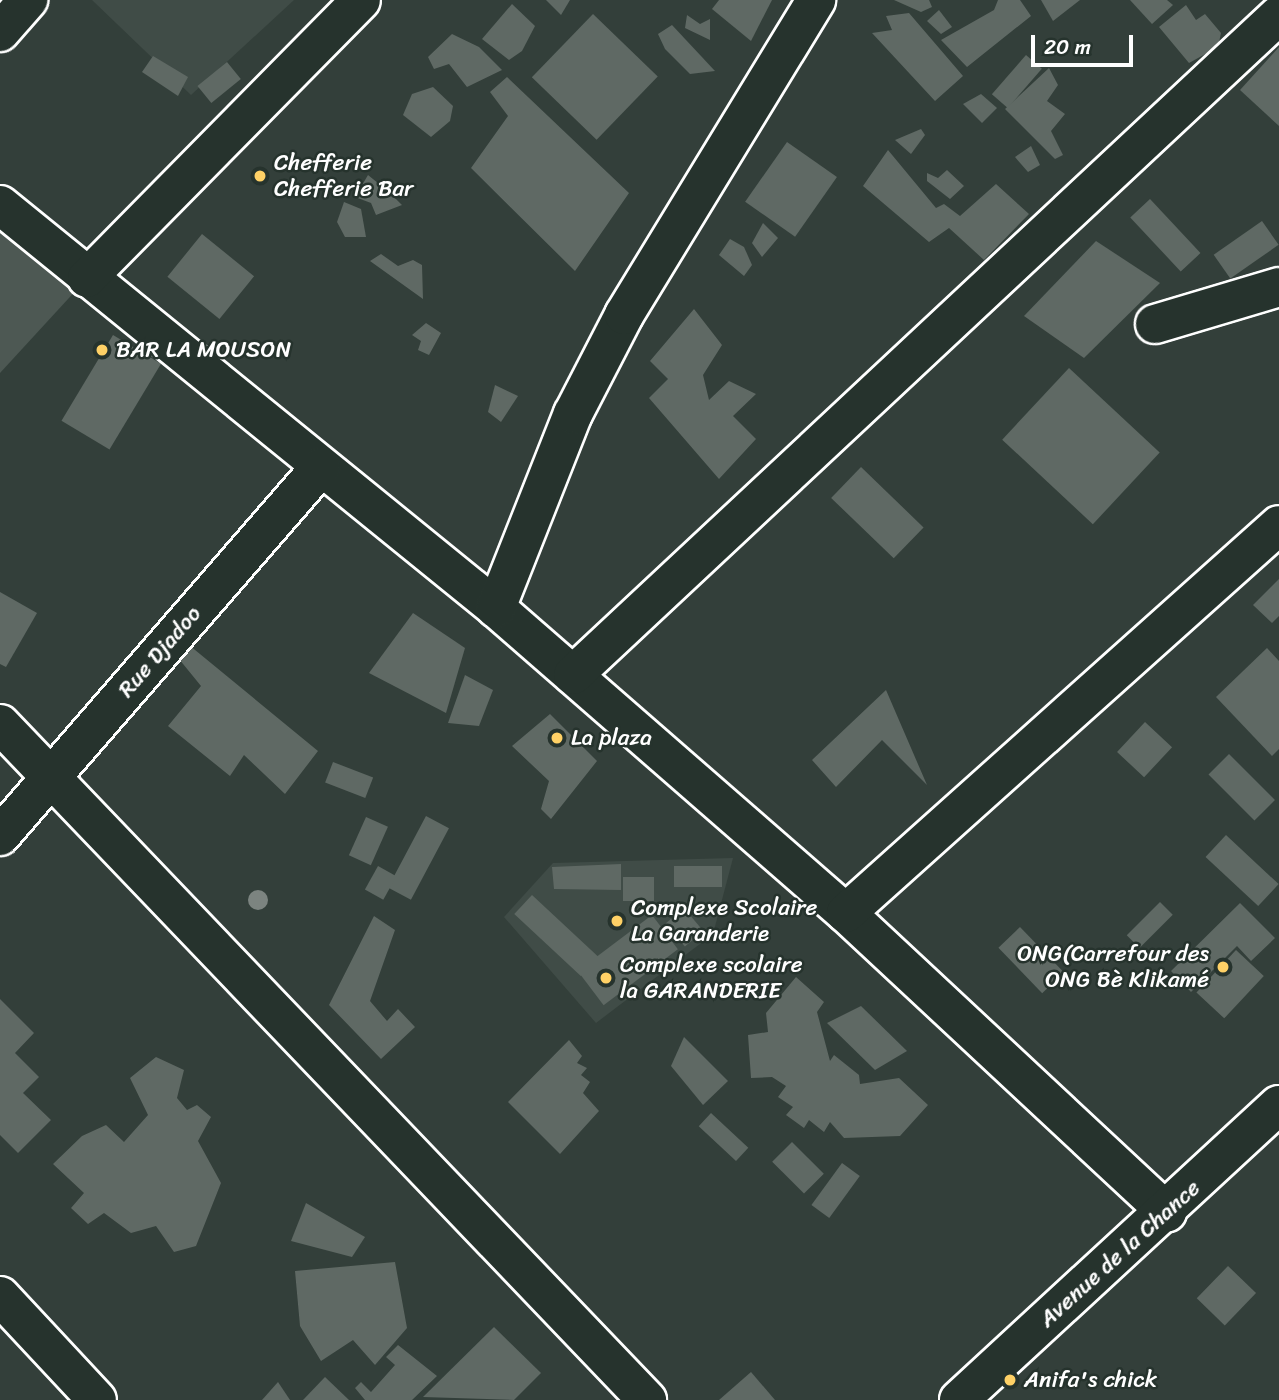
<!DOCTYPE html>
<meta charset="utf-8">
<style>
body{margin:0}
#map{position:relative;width:1279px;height:1400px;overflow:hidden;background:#333f3a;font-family:Sriracha,sans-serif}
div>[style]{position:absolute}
.built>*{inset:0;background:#404c47}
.green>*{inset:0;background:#4d5853}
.building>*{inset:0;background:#5f6964;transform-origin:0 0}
.roads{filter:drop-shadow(2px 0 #fff) drop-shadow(-2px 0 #fff) drop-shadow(0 2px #fff) drop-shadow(0 -2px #fff)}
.minor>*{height:38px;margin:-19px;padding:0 19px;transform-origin:19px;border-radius:19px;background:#26332d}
.primary>*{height:38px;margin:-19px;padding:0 19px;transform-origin:19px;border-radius:19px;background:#26332d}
.trees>*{width:20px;height:20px;margin:-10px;border-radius:50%;background:#7c8480}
.dots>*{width:19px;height:19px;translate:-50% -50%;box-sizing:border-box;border:4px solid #26332d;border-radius:50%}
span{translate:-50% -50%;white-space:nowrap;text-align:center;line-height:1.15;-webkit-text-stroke:5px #26332d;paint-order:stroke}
.poi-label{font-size:23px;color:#fff}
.left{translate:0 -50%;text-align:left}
.right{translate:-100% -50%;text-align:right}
.street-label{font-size:23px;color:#fff}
.scale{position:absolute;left:1031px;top:35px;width:102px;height:32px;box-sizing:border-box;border:4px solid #fff;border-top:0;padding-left:9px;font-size:21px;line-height:24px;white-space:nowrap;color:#fff;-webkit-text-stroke:5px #26332d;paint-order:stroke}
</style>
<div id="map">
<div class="built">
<div style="clip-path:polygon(92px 0,294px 0,191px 95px)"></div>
<div style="clip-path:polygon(733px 858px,713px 934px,596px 1023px,504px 917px,553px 863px)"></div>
</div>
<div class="green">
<div style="clip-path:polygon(0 185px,91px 274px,0 373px)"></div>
</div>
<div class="building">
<div style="clip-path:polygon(546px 0,570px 0,561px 15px)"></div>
<div style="clip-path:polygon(719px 0,772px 0,751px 41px,712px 9px)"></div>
<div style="clip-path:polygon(894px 0,929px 0,932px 7px,921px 12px)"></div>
<div style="clip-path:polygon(998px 0,1020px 0,1031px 16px,967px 67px,941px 40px,994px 10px)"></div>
<div style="clip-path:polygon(1041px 0,1080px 0,1053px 21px)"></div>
<div style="clip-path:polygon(1130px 0,1167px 0,1173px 5px,1152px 24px)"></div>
<div style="clip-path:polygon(512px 4px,535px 26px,522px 51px,509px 60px,482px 39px)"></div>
<div style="clip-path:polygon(1186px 5px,1196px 20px,1205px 14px,1221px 33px,1218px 47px,1189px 63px,1159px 27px)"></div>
<div style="clip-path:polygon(939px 10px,952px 27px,941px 34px,927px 21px)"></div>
<div style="clip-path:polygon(909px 13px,963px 76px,935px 101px,872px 33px,892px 30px,886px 16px)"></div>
<div style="left:593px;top:14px;width:90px;height:88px;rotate:44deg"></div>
<div style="clip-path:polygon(687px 15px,700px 24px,710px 19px,710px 40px,685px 28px)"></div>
<div style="clip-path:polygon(672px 25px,715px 71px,690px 74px,665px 49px,658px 34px)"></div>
<div style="clip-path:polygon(452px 34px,479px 47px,502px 70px,467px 87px,449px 64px,434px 69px,428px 57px)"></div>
<div style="clip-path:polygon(1279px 47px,1279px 126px,1240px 90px)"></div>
<div style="left:1026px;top:55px;width:21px;height:52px;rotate:41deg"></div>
<div style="clip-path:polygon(153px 56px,188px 77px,178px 96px,142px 72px)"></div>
<div style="left:227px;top:62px;width:22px;height:38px;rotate:51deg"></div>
<div style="clip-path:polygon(1049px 68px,1058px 85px,1047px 101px,1065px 114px,1051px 131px,1063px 155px,1055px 159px,1005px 109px)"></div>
<div style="clip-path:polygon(507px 77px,629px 193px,575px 271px,471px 168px,508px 116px,490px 92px)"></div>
<div style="clip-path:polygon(433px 87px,453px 106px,450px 121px,431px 137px,403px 115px,412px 94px)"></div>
<div style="clip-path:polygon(981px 94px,997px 108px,982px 123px,963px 104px)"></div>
<div style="clip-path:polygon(921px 129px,925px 135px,911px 154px,895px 140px)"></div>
<div style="left:787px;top:142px;width:61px;height:73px;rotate:35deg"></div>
<div style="clip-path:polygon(1031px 146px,1040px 165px,1028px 172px,1015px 157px)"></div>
<div style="clip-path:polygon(888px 150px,936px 208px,944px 204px,960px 216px,996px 184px,1029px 214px,984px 260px,949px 228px,929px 242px,863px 186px)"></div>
<div style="clip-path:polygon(947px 170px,964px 186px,950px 199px,927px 181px,927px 173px,938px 178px)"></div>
<div style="clip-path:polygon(368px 175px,389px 192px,402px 205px,376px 215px,371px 203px,355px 197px)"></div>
<div style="left:1150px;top:199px;width:74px;height:27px;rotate:47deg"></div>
<div style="clip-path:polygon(344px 202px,361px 209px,366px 237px,345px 237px,337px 222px)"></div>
<div style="left:1262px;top:221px;width:29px;height:59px;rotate:55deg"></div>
<div style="clip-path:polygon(763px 223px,778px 238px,762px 257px,752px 243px)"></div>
<div style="left:202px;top:234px;width:67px;height:55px;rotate:39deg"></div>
<div style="clip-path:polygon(730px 239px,744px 247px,752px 265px,744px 276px,719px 255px)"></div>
<div style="clip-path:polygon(1096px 241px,1160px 283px,1084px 358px,1024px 316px)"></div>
<div style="clip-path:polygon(381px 254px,398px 266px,413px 260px,422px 265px,423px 299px,370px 261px)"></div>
<div style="clip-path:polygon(694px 309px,722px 345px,703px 375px,709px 400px,729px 381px,756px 394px,733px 416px,756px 439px,719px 479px,649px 398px,668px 379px,650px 361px)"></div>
<div style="clip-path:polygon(426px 323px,441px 333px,429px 355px,418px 350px,421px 341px,412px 335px)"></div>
<div style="left:113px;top:335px;width:56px;height:100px;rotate:31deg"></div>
<div style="left:1069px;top:368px;width:124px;height:98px;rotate:43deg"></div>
<div style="clip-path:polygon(495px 385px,518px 396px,501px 422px,488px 412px)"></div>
<div style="left:861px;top:467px;width:87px;height:43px;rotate:44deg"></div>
<div style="clip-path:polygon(1279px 579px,1279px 616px,1272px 623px,1253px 605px)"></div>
<div style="clip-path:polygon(0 592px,37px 613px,6px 667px,0 664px)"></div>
<div style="clip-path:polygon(413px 613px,465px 648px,446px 713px,369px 673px)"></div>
<div style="clip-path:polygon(189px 645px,318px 751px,285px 794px,244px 755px,230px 776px,168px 726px,201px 686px,179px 659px)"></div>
<div style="clip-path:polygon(1267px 648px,1279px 661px,1279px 749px,1272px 756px,1216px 697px)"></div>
<div style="clip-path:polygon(465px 675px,493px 690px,479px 726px,448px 723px)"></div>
<div style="clip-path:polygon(886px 690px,927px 785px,882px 740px,836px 787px,812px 760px)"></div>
<div style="clip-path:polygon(550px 714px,597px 761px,551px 819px,541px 809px,549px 781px,512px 746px)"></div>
<div style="left:1145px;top:722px;width:37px;height:41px;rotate:43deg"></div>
<div style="left:1229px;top:754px;width:65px;height:29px;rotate:45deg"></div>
<div style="left:333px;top:762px;width:43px;height:22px;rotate:21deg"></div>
<div style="left:426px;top:816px;width:26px;height:81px;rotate:28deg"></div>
<div style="left:366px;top:817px;width:24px;height:42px;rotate:24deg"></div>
<div style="left:1226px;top:835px;width:72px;height:30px;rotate:43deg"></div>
<div style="clip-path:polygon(621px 864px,621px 890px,554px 889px,552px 867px)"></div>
<div style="left:378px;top:866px;width:21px;height:27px;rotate:29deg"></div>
<div style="left:674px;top:866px;width:48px;height:21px"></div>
<div style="left:623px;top:877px;width:31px;height:24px"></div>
<div style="left:532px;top:895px;width:91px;height:26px;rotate:43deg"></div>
<div style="left:1160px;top:902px;width:18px;height:47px;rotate:45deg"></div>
<div style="clip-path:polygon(1240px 903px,1275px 938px,1251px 961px,1237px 946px,1191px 992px,1171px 971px)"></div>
<div style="left:684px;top:908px;width:30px;height:24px;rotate:50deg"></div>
<div style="left:652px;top:915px;width:43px;height:93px;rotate:53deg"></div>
<div style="clip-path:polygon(374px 916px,395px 930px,370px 1001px,387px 1021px,398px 1009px,415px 1027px,381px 1059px,329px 1005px)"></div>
<div style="left:1020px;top:927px;width:63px;height:30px;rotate:46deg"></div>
<div style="left:1236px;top:950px;width:38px;height:58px;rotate:43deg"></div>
<div style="clip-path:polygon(796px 977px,824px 1002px,817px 1012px,830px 1061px,834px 1055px,859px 1075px,860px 1084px,899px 1078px,928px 1105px,900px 1136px,844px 1138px,830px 1122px,824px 1132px,809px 1120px,804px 1128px,786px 1115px,793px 1107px,778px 1097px,786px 1086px,772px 1077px,751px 1078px,748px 1035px,768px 1032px,766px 1013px)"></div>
<div style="clip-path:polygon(0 999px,34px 1033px,15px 1053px,39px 1077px,23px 1093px,51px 1120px,18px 1153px,0 1135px)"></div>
<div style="clip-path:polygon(861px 1006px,907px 1051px,875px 1070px,827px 1023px)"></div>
<div style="clip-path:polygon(684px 1037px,728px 1081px,703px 1105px,671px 1066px)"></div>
<div style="clip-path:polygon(569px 1040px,582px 1056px,577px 1063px,587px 1068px,581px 1075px,590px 1082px,583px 1093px,599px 1111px,560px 1154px,508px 1102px)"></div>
<div style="clip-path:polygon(156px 1057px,184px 1070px,177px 1098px,187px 1110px,197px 1105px,211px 1117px,198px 1141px,221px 1183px,196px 1246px,174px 1252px,156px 1226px,131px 1233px,104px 1213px,88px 1224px,71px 1208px,84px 1193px,53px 1164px,82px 1136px,106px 1125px,124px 1142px,148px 1115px,130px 1078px)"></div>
<div style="left:711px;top:1113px;width:51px;height:18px;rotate:43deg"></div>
<div style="left:792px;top:1142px;width:45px;height:28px;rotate:45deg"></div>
<div style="left:842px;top:1163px;width:22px;height:52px;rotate:36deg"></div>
<div style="clip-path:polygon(306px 1203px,365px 1237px,352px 1257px,291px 1241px)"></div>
<div style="clip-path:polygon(395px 1262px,407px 1328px,375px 1365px,353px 1340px,321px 1361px,300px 1326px,295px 1271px)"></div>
<div style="left:1228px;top:1266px;width:39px;height:45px;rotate:44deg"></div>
<div style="clip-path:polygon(494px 1327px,541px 1373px,514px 1400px,423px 1397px)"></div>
<div style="clip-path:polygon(398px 1345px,437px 1376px,412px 1400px,365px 1400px,355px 1388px,361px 1382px,371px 1392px,395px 1365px,386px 1357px)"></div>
<div style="clip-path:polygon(751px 1372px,775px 1400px,719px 1400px)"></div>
<div style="clip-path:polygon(325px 1377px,349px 1400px,303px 1400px)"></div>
<div style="clip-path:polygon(278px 1382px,290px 1400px,262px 1400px)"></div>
</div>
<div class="roads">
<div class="minor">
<div style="left:0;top:32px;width:43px;rotate:-48.8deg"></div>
<div style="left:0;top:205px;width:639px;rotate:39.09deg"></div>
<div style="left:496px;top:608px;width:464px;rotate:41.1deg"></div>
<div style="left:846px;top:913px;width:439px;rotate:43deg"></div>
<div style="left:87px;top:278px;width:390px;rotate:-45.4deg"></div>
<div style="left:1155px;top:324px;width:129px;rotate:-16.6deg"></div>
<div style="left:496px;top:608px;width:209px;rotate:-68.4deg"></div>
<div style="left:573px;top:414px;width:111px;rotate:-62.7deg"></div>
<div style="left:624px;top:315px;width:369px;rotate:-58.6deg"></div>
<div style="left:573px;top:675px;width:966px;rotate:-43.07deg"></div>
<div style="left:0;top:724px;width:936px;rotate:46.26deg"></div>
<div style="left:0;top:836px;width:489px;rotate:-49deg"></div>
<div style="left:846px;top:913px;width:581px;rotate:-41.86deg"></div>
<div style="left:0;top:1296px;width:142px;rotate:47deg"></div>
</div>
<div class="primary">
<div style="left:959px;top:1400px;width:435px;rotate:-42.7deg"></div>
</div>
</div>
<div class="trees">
<div style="left:258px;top:900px"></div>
</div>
<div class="dots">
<div style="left:260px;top:176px;background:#ffd166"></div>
<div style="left:102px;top:350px;background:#ffd166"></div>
<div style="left:557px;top:738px;background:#ffd166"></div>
<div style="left:617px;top:921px;background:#ffd166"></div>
<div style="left:1223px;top:967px;background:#ffd166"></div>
<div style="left:606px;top:978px;background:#ffd166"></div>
<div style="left:1010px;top:1380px;background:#ffd166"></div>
</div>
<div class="poi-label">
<span class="left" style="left:274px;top:176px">Chefferie<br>Chefferie Bar</span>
<span class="left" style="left:116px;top:350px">BAR LA MOUSON</span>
<span class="left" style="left:571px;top:738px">La plaza</span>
<span class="left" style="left:631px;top:921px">Complexe Scolaire<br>La Garanderie</span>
<span class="right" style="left:1209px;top:967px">ONG(Carrefour des<br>ONG Bè Klikamé</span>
<span class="left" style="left:620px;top:978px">Complexe scolaire<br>la GARANDERIE</span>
<span class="left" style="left:1024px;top:1380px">Anifa's chick</span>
</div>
<div class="street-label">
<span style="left:160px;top:652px;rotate:-49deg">Rue Djadoo</span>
<span style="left:1120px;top:1254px;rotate:-42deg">Avenue de la Chance</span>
</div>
<div class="scale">20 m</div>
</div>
